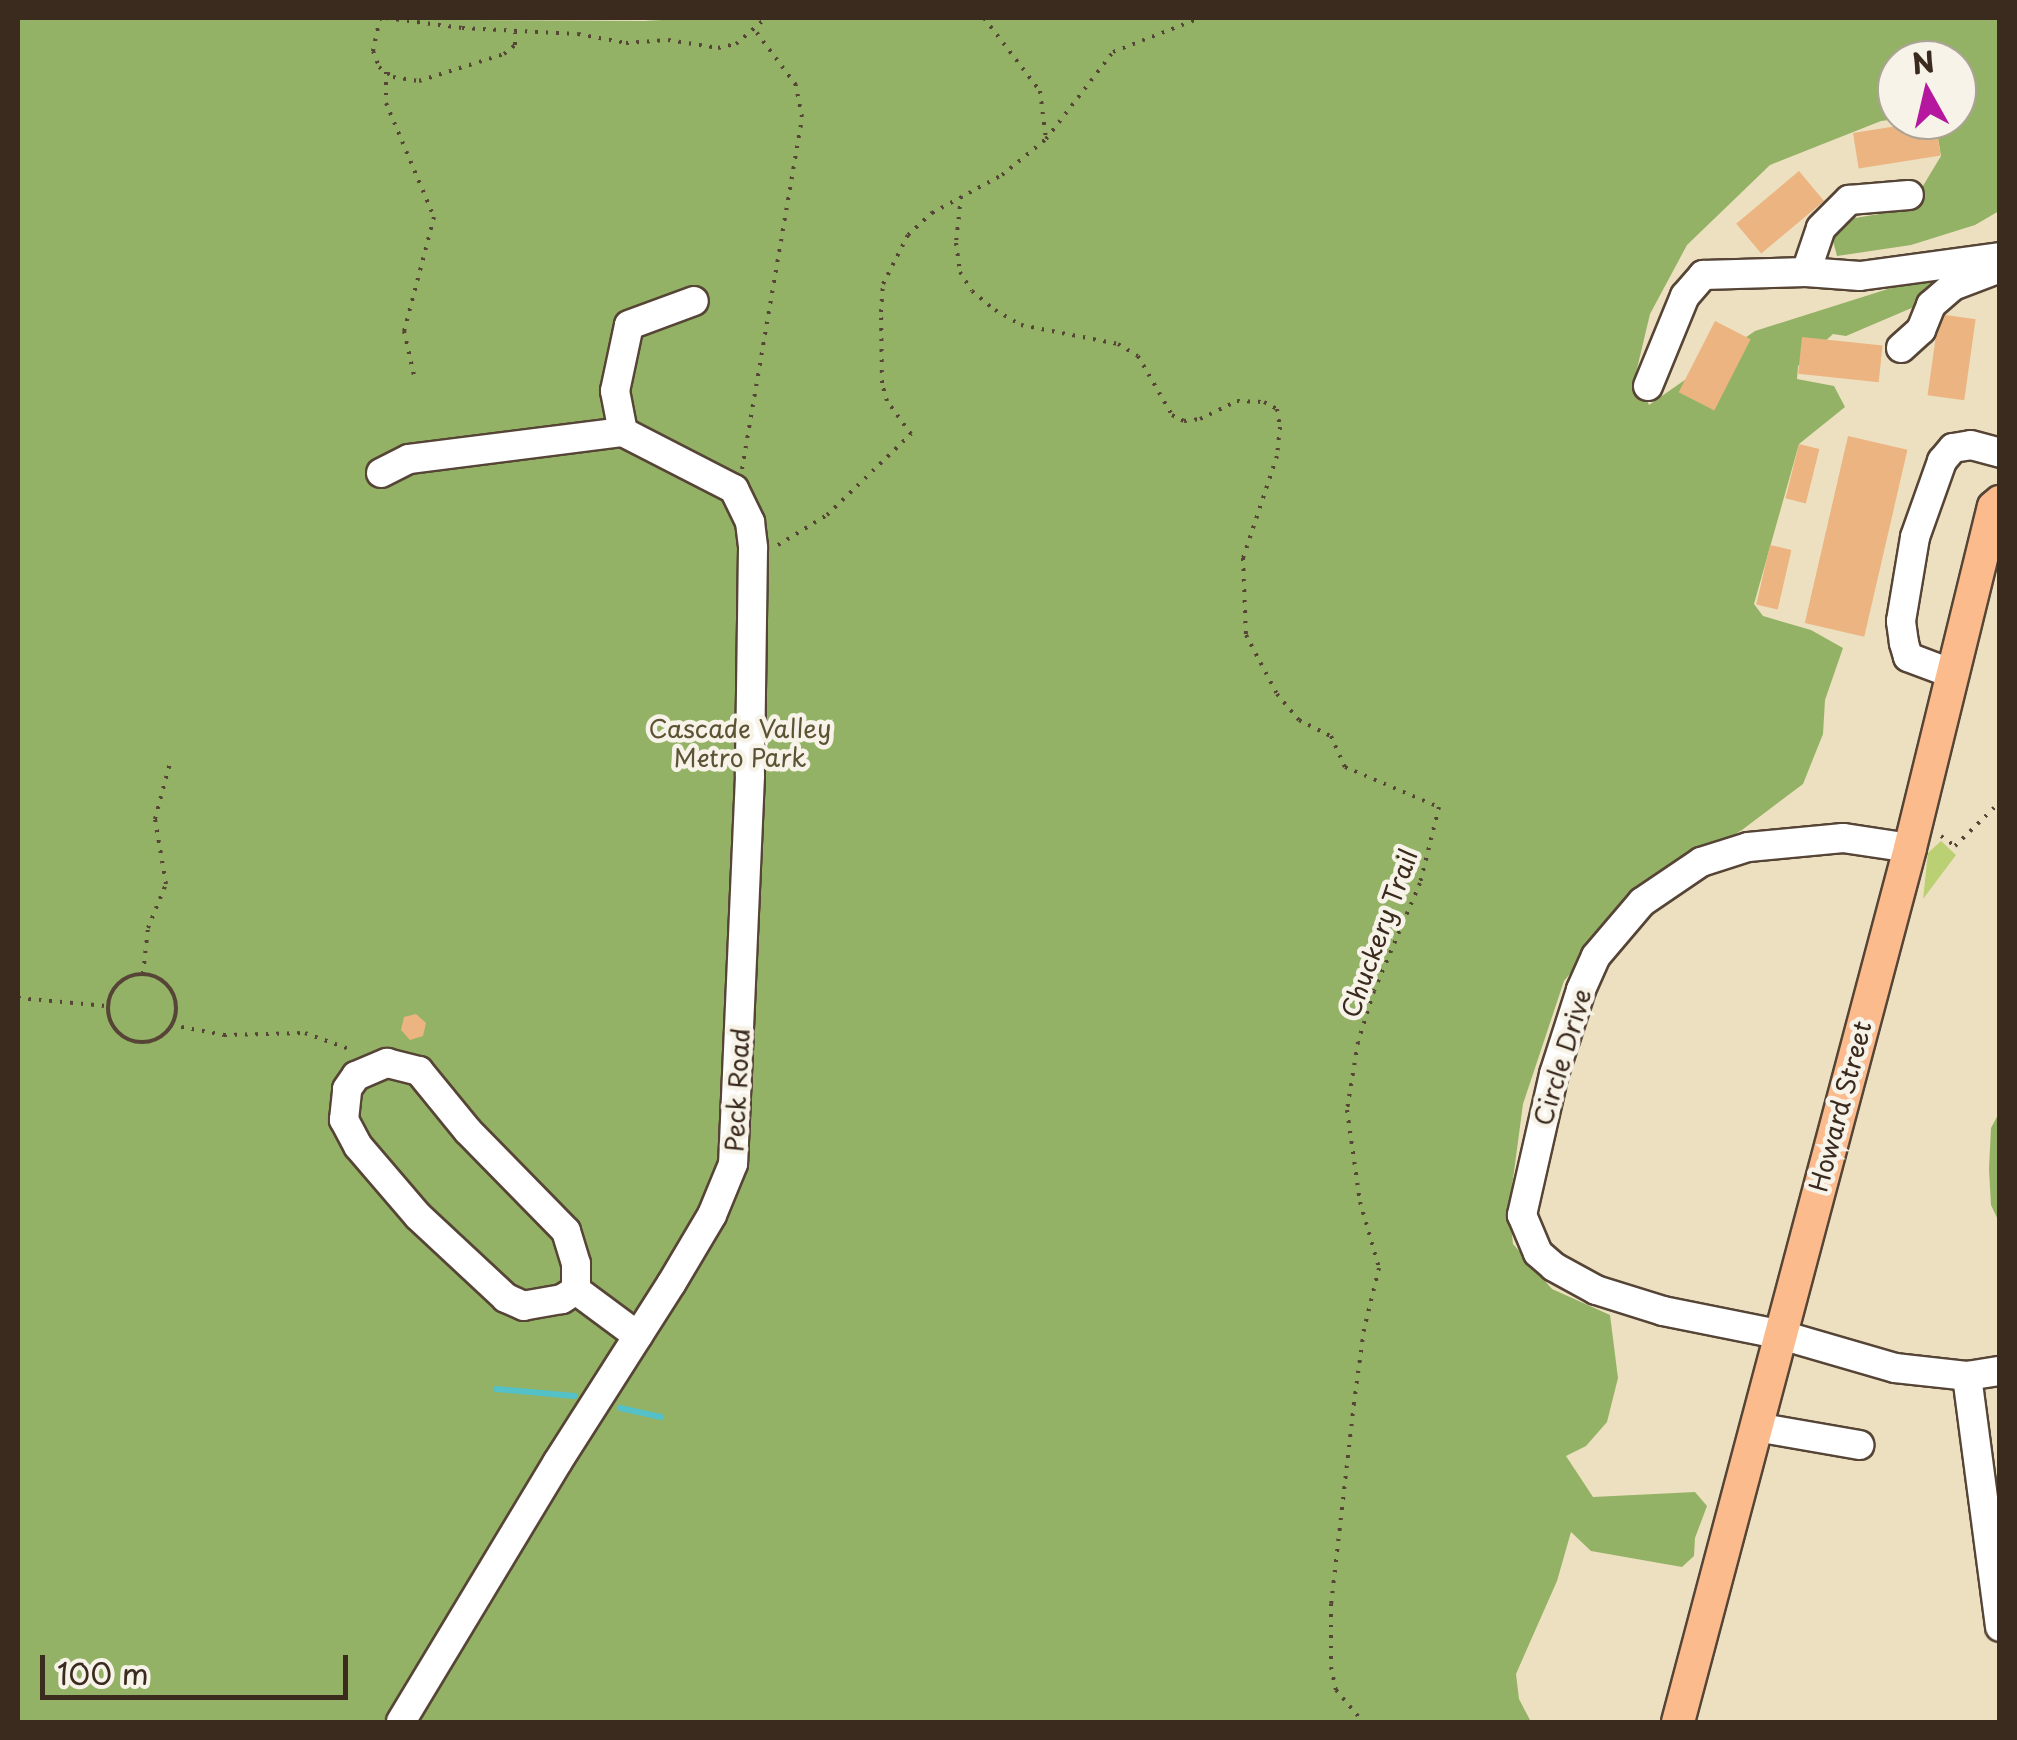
<!DOCTYPE html>
<style>
body{margin:0}
#map{position:relative;width:2017px;height:1740px;overflow:hidden;background:#ede0c0;font-family:"Playpen Sans",sans-serif}
div>[style]{position:absolute}
.green>*{inset:0;background:#bbcf73}
.forest>*{inset:0;background:#94b265}
.stream>*{height:6px;margin:-3px;padding:0 3px;transform-origin:3px;border-radius:3px;background:#53c1c7}
.building>*{inset:0;background:#ebb480;transform-origin:0 0}
.path>*{height:4px;margin-top:-2px;transform-origin:0;background:repeating-linear-gradient(90deg,#564536 0 2.5px,transparent 0 10.5px)}
.path>.ring{margin:-2px;padding:0;box-sizing:content-box;background:none;border:4px solid #564536;border-radius:50%}
.roads{filter:drop-shadow(2px 0 #564536) drop-shadow(-2px 0 #564536) drop-shadow(0 2px #564536) drop-shadow(0 -2px #564536)}
.minor>*{height:28px;margin:-14px;padding:0 14px;transform-origin:14px;border-radius:14px;background:#fff}
.major>*{height:32px;margin:-16px;padding:0 16px;transform-origin:16px;border-radius:16px;background:#fbbb8d}
span{translate:-50% -50%;white-space:nowrap;text-align:center;line-height:1.15;-webkit-text-stroke:9px #f7f3e8;paint-order:stroke}
.park-label{font-size:25px;color:#5b5333}
.street-label{font-size:25px;color:#3b2a1e}
.frame{position:absolute;inset:0;border:20px solid #3b2a1e;pointer-events:none}
.north{position:absolute;left:1877px;top:40px;width:100px;height:100px;box-sizing:border-box;background:#f7f3e8;border:2px solid #aca397;border-radius:50%;rotate:352deg;font-size:28px;font-weight:700;line-height:40px;text-align:center;color:#3b2a1e}
.north::after{content:'';display:block;margin:auto;width:35px;height:45px;background:#b5179e;clip-path:polygon(50% 0,100% 100%,50% 72%,0 100%)}
.scale{position:absolute;left:40px;top:1655px;width:308px;height:45px;box-sizing:border-box;border:5px solid #3b2a1e;border-top:0;padding-left:12px;font-size:30px;line-height:35px;white-space:nowrap;color:#3b2a1e;-webkit-text-stroke:8px #f7f3e8;paint-order:stroke}
</style>
<div id="map">
<div class="green">
<div style="clip-path:polygon(1941px 841px,1956px 855px,1923px 899px,1928px 853px)"></div>
</div>
<div class="forest">
<div style="clip-path:polygon(18px 18px,644px 21px,696px 18px,1999px 18px,1999px 211px,1975px 225px,1911px 245px,1837px 256px,1833px 241px,1837px 221px,1909px 209px,1941px 156px,1935px 120px,1957px 120px,1957px 60px,1897px 60px,1897px 119px,1881px 121px,1770px 165px,1687px 245px,1650px 314px,1636px 373px,1649px 405px,1755px 331px,1910px 282px,1955px 273px,1950px 283px,1914px 307px,1846px 336px,1833px 334px,1798px 366px,1797px 379px,1834px 386px,1845px 407px,1799px 444px,1754px 604px,1763px 616px,1811px 630px,1843px 648px,1825px 700px,1823px 734px,1803px 784px,1742px 830px,1636px 893px,1564px 981px,1523px 1104px,1509px 1209px,1513px 1244px,1552px 1289px,1610px 1315px,1618px 1378px,1607px 1422px,1586px 1446px,1566px 1456px,1593px 1497px,1695px 1492px,1707px 1506px,1695px 1538px,1694px 1556px,1682px 1567px,1591px 1551px,1571px 1532px,1557px 1581px,1516px 1674px,1519px 1699px,1531px 1722px,18px 1722px)"></div>
<div style="clip-path:polygon(1999px 1113px,2000px 1222px,1999px 1222px,1991px 1205px,1989px 1169px,1991px 1128px)"></div>
</div>
<div class="stream">
<div style="left:496px;top:1389px;width:79px;rotate:5.1deg"></div>
<div style="left:620px;top:1408px;width:42px;rotate:12.4deg"></div>
</div>
<div class="building">
<div style="left:1935px;top:120px;width:36px;height:83px;rotate:81deg"></div>
<div style="left:1799px;top:171px;width:39px;height:82px;rotate:50deg"></div>
<div style="left:1939px;top:314px;width:37px;height:82px;rotate:8deg"></div>
<div style="left:1715px;top:321px;width:40px;height:80px;rotate:27deg"></div>
<div style="left:1802px;top:337px;width:81px;height:37px;rotate:6deg"></div>
<div style="left:1848px;top:436px;width:61px;height:192px;rotate:13deg"></div>
<div style="left:1799px;top:444px;width:21px;height:56px;rotate:14deg"></div>
<div style="left:1770px;top:545px;width:22px;height:61px;rotate:13deg"></div>
<div style="clip-path:polygon(416px 1014px,426px 1023px,423px 1036px,410px 1040px,401px 1030px,404px 1017px)"></div>
</div>
<div class="path">
<div style="left:380px;top:18px;width:34px;rotate:102deg"></div>
<div style="left:373px;top:51px;width:17px;rotate:69deg"></div>
<div style="left:379px;top:67px;width:17px;rotate:36deg"></div>
<div style="left:393px;top:77px;width:26px;rotate:9deg"></div>
<div style="left:419px;top:81px;width:89px;rotate:-17.6deg"></div>
<div style="left:504px;top:54px;width:14px;rotate:-39deg"></div>
<div style="left:515px;top:45px;width:12px;rotate:-90deg"></div>
<div style="left:386px;top:18px;width:77px;rotate:7.5deg"></div>
<div style="left:462px;top:28px;width:116px;rotate:3deg"></div>
<div style="left:578px;top:34px;width:49px;rotate:10.6deg"></div>
<div style="left:626px;top:43px;width:42px;rotate:-4.1deg"></div>
<div style="left:668px;top:40px;width:51px;rotate:9.1deg"></div>
<div style="left:718px;top:48px;width:18px;rotate:-13deg"></div>
<div style="left:736px;top:44px;width:40px;rotate:-41deg"></div>
<div style="left:984px;top:18px;width:92px;rotate:52.5deg"></div>
<div style="left:1040px;top:91px;width:48px;rotate:82.9deg"></div>
<div style="left:386px;top:72px;width:31px;rotate:90deg"></div>
<div style="left:386px;top:103px;width:124px;rotate:67.2deg"></div>
<div style="left:434px;top:217px;width:118px;rotate:104.7deg"></div>
<div style="left:404px;top:331px;width:50px;rotate:77.3deg"></div>
<div style="left:961px;top:196px;width:47px;rotate:96.1deg"></div>
<div style="left:956px;top:243px;width:29px;rotate:82deg"></div>
<div style="left:960px;top:272px;width:22px;rotate:58deg"></div>
<div style="left:972px;top:291px;width:30px;rotate:40deg"></div>
<div style="left:995px;top:310px;width:30px;rotate:30deg"></div>
<div style="left:1021px;top:325px;width:99px;rotate:11.1deg"></div>
<div style="left:1118px;top:344px;width:23px;rotate:31deg"></div>
<div style="left:1138px;top:356px;width:68px;rotate:60deg"></div>
<div style="left:1172px;top:415px;width:13px;rotate:27deg"></div>
<div style="left:1184px;top:421px;width:16px;rotate:-7deg"></div>
<div style="left:1200px;top:419px;width:41px;rotate:-25.9deg"></div>
<div style="left:1237px;top:401px;width:27px;rotate:2deg"></div>
<div style="left:1264px;top:402px;width:15px;rotate:28deg"></div>
<div style="left:1277px;top:409px;width:18px;rotate:81deg"></div>
<div style="left:1280px;top:427px;width:29px;rotate:96deg"></div>
<div style="left:1277px;top:456px;width:108px;rotate:108.4deg"></div>
<div style="left:1243px;top:558px;width:77px;rotate:87.8deg"></div>
<div style="left:1246px;top:635px;width:67px;rotate:62.3deg"></div>
<div style="left:1277px;top:694px;width:34px;rotate:50deg"></div>
<div style="left:1299px;top:720px;width:36px;rotate:27deg"></div>
<div style="left:1331px;top:736px;width:34px;rotate:66deg"></div>
<div style="left:1345px;top:767px;width:102px;rotate:23.1deg"></div>
<div style="left:1439px;top:807px;width:78px;rotate:104deg"></div>
<div style="left:1420px;top:883px;width:117px;rotate:113.1deg"></div>
<div style="left:1374px;top:991px;width:53px;rotate:107.4deg"></div>
<div style="left:1358px;top:1042px;width:69px;rotate:99.2deg"></div>
<div style="left:1347px;top:1110px;width:93px;rotate:82deg"></div>
<div style="left:1360px;top:1202px;width:69px;rotate:73.9deg"></div>
<div style="left:1379px;top:1268px;width:63px;rotate:103.8deg"></div>
<div style="left:1364px;top:1329px;width:75px;rotate:97.7deg"></div>
<div style="left:1354px;top:1403px;width:202px;rotate:96.5deg"></div>
<div style="left:1331px;top:1604px;width:63px;rotate:90deg"></div>
<div style="left:1331px;top:1667px;width:24px;rotate:78deg"></div>
<div style="left:1336px;top:1690px;width:42px;rotate:49.8deg"></div>
<div style="left:742px;top:469px;width:357px;rotate:-80.3deg"></div>
<div style="left:802px;top:117px;width:33px;rotate:-101deg"></div>
<div style="left:796px;top:85px;width:70px;rotate:-126.9deg"></div>
<div style="left:778px;top:545px;width:57px;rotate:-31.5deg"></div>
<div style="left:827px;top:515px;width:117px;rotate:-44deg"></div>
<div style="left:911px;top:434px;width:41px;rotate:-126deg"></div>
<div style="left:887px;top:401px;width:19px;rotate:-106deg"></div>
<div style="left:882px;top:383px;width:71px;rotate:-90.8deg"></div>
<div style="left:881px;top:312px;width:28px;rotate:-86deg"></div>
<div style="left:883px;top:284px;width:55px;rotate:-63deg"></div>
<div style="left:908px;top:235px;width:33px;rotate:-43deg"></div>
<div style="left:932px;top:213px;width:80px;rotate:-28.5deg"></div>
<div style="left:1002px;top:175px;width:57px;rotate:-39.3deg"></div>
<div style="left:1046px;top:139px;width:110px;rotate:-52.4deg"></div>
<div style="left:1113px;top:52px;width:93px;rotate:-21.3deg"></div>
<div style="left:1941px;top:836px;width:17px;rotate:36deg"></div>
<div style="left:1955px;top:846px;width:63px;rotate:-44.4deg"></div>
<div style="left:143px;top:974px;width:46px;rotate:-83.8deg"></div>
<div style="left:148px;top:928px;width:48px;rotate:-67.8deg"></div>
<div style="left:166px;top:884px;width:66px;rotate:-99.6deg"></div>
<div style="left:155px;top:819px;width:58px;rotate:-75deg"></div>
<div class="ring" style="left:108px;top:974px;width:64px;height:64px"></div>
<div style="left:18px;top:998px;width:89px;rotate:5.1deg"></div>
<div style="left:171px;top:1025px;width:54px;rotate:10.7deg"></div>
<div style="left:224px;top:1035px;width:81px;rotate:-1.4deg"></div>
<div style="left:305px;top:1033px;width:50px;rotate:19.9deg"></div>
</div>
<div class="roads">
<div class="minor">
<div style="left:1806px;top:272px;width:46px;rotate:-71.2deg"></div>
<div style="left:1821px;top:228px;width:40px;rotate:-45deg"></div>
<div style="left:1849px;top:200px;width:60px;rotate:-4.8deg"></div>
<div style="left:1901px;top:348px;width:27px;rotate:-42deg"></div>
<div style="left:1921px;top:330px;width:27px;rotate:-68deg"></div>
<div style="left:1931px;top:305px;width:29px;rotate:-41deg"></div>
<div style="left:1953px;top:286px;width:50px;rotate:-21deg"></div>
<div style="left:1648px;top:386px;width:97px;rotate:-67.7deg"></div>
<div style="left:1685px;top:296px;width:28px;rotate:-49deg"></div>
<div style="left:1703px;top:275px;width:103px;rotate:-1.7deg"></div>
<div style="left:1806px;top:272px;width:54px;rotate:4.2deg"></div>
<div style="left:1860px;top:276px;width:141px;rotate:-7.7deg"></div>
<div style="left:623px;top:432px;width:42px;rotate:-101deg"></div>
<div style="left:615px;top:391px;width:67px;rotate:-78deg"></div>
<div style="left:629px;top:325px;width:69px;rotate:-20.3deg"></div>
<div style="left:381px;top:473px;width:31px;rotate:-27deg"></div>
<div style="left:409px;top:459px;width:216px;rotate:-7.2deg"></div>
<div style="left:623px;top:432px;width:125px;rotate:27.2deg"></div>
<div style="left:734px;top:489px;width:37px;rotate:64deg"></div>
<div style="left:750px;top:522px;width:26px;rotate:83deg"></div>
<div style="left:753px;top:548px;width:228px;rotate:90.8deg"></div>
<div style="left:750px;top:776px;width:388px;rotate:92.5deg"></div>
<div style="left:733px;top:1164px;width:55px;rotate:112.4deg"></div>
<div style="left:712px;top:1215px;width:80px;rotate:120.7deg"></div>
<div style="left:671px;top:1284px;width:212px;rotate:122.5deg"></div>
<div style="left:557px;top:1463px;width:302px;rotate:121.1deg"></div>
<div style="left:1953px;top:674px;width:48px;rotate:-159.3deg"></div>
<div style="left:1908px;top:657px;width:15px;rotate:-106deg"></div>
<div style="left:1904px;top:643px;width:22px;rotate:-98deg"></div>
<div style="left:1901px;top:621px;width:85px;rotate:-80.5deg"></div>
<div style="left:1915px;top:537px;width:81px;rotate:-70.4deg"></div>
<div style="left:1942px;top:461px;width:17px;rotate:-50deg"></div>
<div style="left:1953px;top:448px;width:18px;rotate:-9deg"></div>
<div style="left:1971px;top:445px;width:30px;rotate:15deg"></div>
<div style="left:1910px;top:848px;width:68px;rotate:-171.5deg"></div>
<div style="left:1843px;top:838px;width:95px;rotate:174.6deg"></div>
<div style="left:1748px;top:847px;width:49px;rotate:162.3deg"></div>
<div style="left:1701px;top:862px;width:71px;rotate:145.9deg"></div>
<div style="left:1642px;top:902px;width:71px;rotate:130.4deg"></div>
<div style="left:1596px;top:956px;width:37px;rotate:114deg"></div>
<div style="left:1581px;top:990px;width:88px;rotate:107.8deg"></div>
<div style="left:1554px;top:1074px;width:145px;rotate:102.8deg"></div>
<div style="left:1522px;top:1215px;width:41px;rotate:67.2deg"></div>
<div style="left:1538px;top:1253px;width:21px;rotate:41deg"></div>
<div style="left:1554px;top:1267px;width:48px;rotate:28.7deg"></div>
<div style="left:1596px;top:1290px;width:70px;rotate:17.4deg"></div>
<div style="left:1663px;top:1311px;width:117px;rotate:11.3deg"></div>
<div style="left:1778px;top:1334px;width:122px;rotate:16.2deg"></div>
<div style="left:1895px;top:1368px;width:72px;rotate:6.3deg"></div>
<div style="left:1967px;top:1376px;width:33px;rotate:-9deg"></div>
<div style="left:576px;top:1290px;width:17px;rotate:147deg"></div>
<div style="left:562px;top:1299px;width:39px;rotate:170deg"></div>
<div style="left:524px;top:1306px;width:20px;rotate:-156deg"></div>
<div style="left:506px;top:1298px;width:120px;rotate:-137deg"></div>
<div style="left:418px;top:1216px;width:92px;rotate:-130.6deg"></div>
<div style="left:358px;top:1146px;width:30px;rotate:-118deg"></div>
<div style="left:344px;top:1120px;width:31px;rotate:-84deg"></div>
<div style="left:347px;top:1089px;width:16px;rotate:-55deg"></div>
<div style="left:356px;top:1076px;width:34px;rotate:-23deg"></div>
<div style="left:387px;top:1063px;width:33px;rotate:14deg"></div>
<div style="left:419px;top:1071px;width:77px;rotate:50.8deg"></div>
<div style="left:468px;top:1131px;width:140px;rotate:45.6deg"></div>
<div style="left:566px;top:1231px;width:34px;rotate:73deg"></div>
<div style="left:576px;top:1264px;width:26px;rotate:90deg"></div>
<div style="left:576px;top:1290px;width:77px;rotate:36.6deg"></div>
<div style="left:1967px;top:1376px;width:253px;rotate:82.5deg"></div>
<div style="left:1756px;top:1427px;width:105px;rotate:9.9deg"></div>
</div>
<div class="major">
<div style="left:1678px;top:1722px;width:904px;rotate:-75.13deg"></div>
<div style="left:1910px;top:848px;width:351px;rotate:-76.2deg"></div>
<div style="left:1994px;top:507px;width:8px;rotate:-40deg"></div>
</div>
</div>
<div class="park-label">
<span style="left:740px;top:743px">Cascade Valley<br>Metro Park</span>
</div>
<div class="street-label">
<span style="left:1379px;top:933px;rotate:-70deg">Chuckery Trail</span>
<span style="left:1562px;top:1057px;rotate:-73deg">Circle Drive</span>
<span style="left:737px;top:1090px;rotate:-87deg">Peck Road</span>
<span style="left:1840px;top:1106px;rotate:-75deg">Howard Street</span>
</div>
<div class="frame"></div>
<div class="north">N</div>
<div class="scale">100 m</div>
</div>
